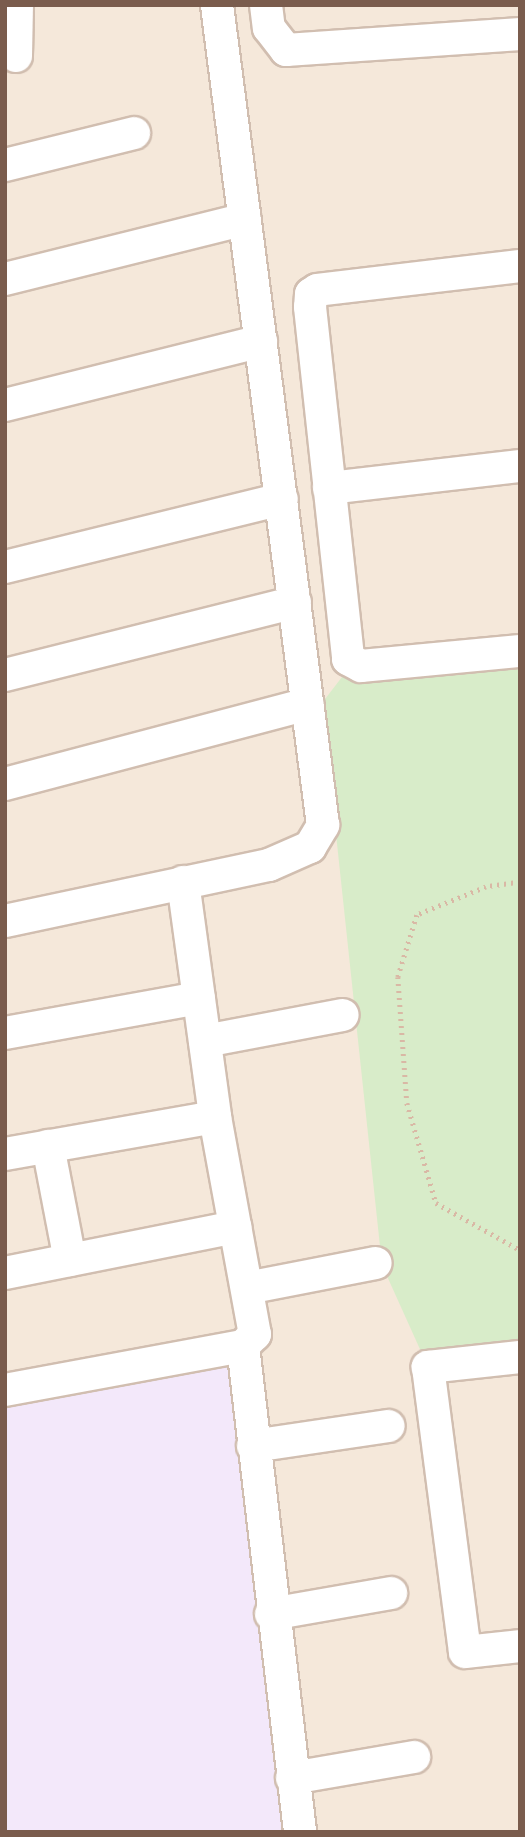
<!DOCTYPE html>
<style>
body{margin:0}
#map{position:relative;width:525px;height:1837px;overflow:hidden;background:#fdf6ec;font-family:"Archivo Narrow",sans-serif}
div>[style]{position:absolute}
.residential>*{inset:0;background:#f5e8da;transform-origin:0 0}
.education>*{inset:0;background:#f3e8fa}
.green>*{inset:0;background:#d8ecc9}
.path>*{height:4.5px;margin-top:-2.25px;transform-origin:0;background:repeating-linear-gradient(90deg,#d9b8a5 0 2px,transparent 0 7px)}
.roads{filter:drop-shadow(2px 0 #d1beb0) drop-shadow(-2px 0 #d1beb0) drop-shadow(0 2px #d1beb0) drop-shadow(0 -2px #d1beb0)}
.minor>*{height:32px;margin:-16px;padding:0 16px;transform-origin:16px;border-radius:16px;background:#fff}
span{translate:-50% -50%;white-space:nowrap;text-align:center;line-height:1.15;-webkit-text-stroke:5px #fffaf3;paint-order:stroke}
.frame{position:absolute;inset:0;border:7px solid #7a5c4d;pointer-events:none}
</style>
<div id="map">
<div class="residential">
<div style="left:5px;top:5px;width:515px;height:1827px"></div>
</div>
<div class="education">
<div style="clip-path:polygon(243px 1346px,296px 1832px,5px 1832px,5px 1390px)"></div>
</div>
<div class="green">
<div style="clip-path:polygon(520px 652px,520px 1357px,428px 1367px,382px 1265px,322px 703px,342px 677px)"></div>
</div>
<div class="path">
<div style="left:520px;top:882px;width:34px;rotate:172deg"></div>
<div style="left:486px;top:887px;width:74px;rotate:157.9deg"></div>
<div style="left:417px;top:915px;width:65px;rotate:107deg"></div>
<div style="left:398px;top:977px;width:126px;rotate:85.9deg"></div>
<div style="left:407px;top:1103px;width:104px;rotate:73.8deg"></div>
<div style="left:436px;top:1203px;width:96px;rotate:29.2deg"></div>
</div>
<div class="roads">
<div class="minor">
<div style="left:266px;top:5px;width:23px;rotate:83deg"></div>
<div style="left:269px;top:28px;width:28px;rotate:52deg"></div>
<div style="left:286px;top:50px;width:235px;rotate:-3.9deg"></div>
<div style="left:16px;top:56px;width:51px;rotate:-88.9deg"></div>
<div style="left:5px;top:165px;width:133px;rotate:-13.9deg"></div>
<div style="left:520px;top:266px;width:204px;rotate:173.3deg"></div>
<div style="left:317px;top:290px;width:7px;rotate:146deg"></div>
<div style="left:311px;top:294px;width:13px;rotate:94deg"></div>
<div style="left:310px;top:307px;width:354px;rotate:83.8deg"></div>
<div style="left:348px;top:659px;width:15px;rotate:28deg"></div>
<div style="left:361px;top:666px;width:160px;rotate:-5.4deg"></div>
<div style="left:5px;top:279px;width:247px;rotate:-14deg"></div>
<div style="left:5px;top:405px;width:264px;rotate:-14deg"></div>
<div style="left:329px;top:488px;width:192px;rotate:-6.6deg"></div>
<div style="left:5px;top:567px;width:285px;rotate:-13.8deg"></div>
<div style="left:5px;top:675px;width:299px;rotate:-14.1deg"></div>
<div style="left:5px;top:784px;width:313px;rotate:-14.8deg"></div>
<div style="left:183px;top:882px;width:237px;rotate:82.2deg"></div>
<div style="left:215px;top:1117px;width:221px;rotate:79.6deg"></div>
<div style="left:255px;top:1334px;width:17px;rotate:135deg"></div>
<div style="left:243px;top:1346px;width:489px;rotate:83.3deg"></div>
<div style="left:5px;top:921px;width:270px;rotate:-12deg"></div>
<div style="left:269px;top:865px;width:45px;rotate:-23.7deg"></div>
<div style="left:310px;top:847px;width:26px;rotate:-59deg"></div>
<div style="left:323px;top:825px;width:827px;rotate:-97.37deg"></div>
<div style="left:5px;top:1033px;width:197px;rotate:-10.2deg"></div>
<div style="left:205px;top:1041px;width:140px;rotate:-10.7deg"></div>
<div style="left:48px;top:1146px;width:116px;rotate:79.1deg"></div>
<div style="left:5px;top:1154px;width:213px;rotate:-10deg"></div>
<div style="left:5px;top:1273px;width:235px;rotate:-11.3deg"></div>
<div style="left:247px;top:1288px;width:131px;rotate:-11deg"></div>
<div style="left:520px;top:1357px;width:93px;rotate:173.8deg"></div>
<div style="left:428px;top:1367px;width:287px;rotate:82.6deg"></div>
<div style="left:465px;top:1652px;width:55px;rotate:-6.2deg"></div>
<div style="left:5px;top:1390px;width:242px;rotate:-10.5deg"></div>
<div style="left:253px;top:1446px;width:137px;rotate:-8.4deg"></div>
<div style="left:271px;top:1614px;width:122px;rotate:-9.9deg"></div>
<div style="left:292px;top:1778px;width:124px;rotate:-9.8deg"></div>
</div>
</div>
<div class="frame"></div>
</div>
